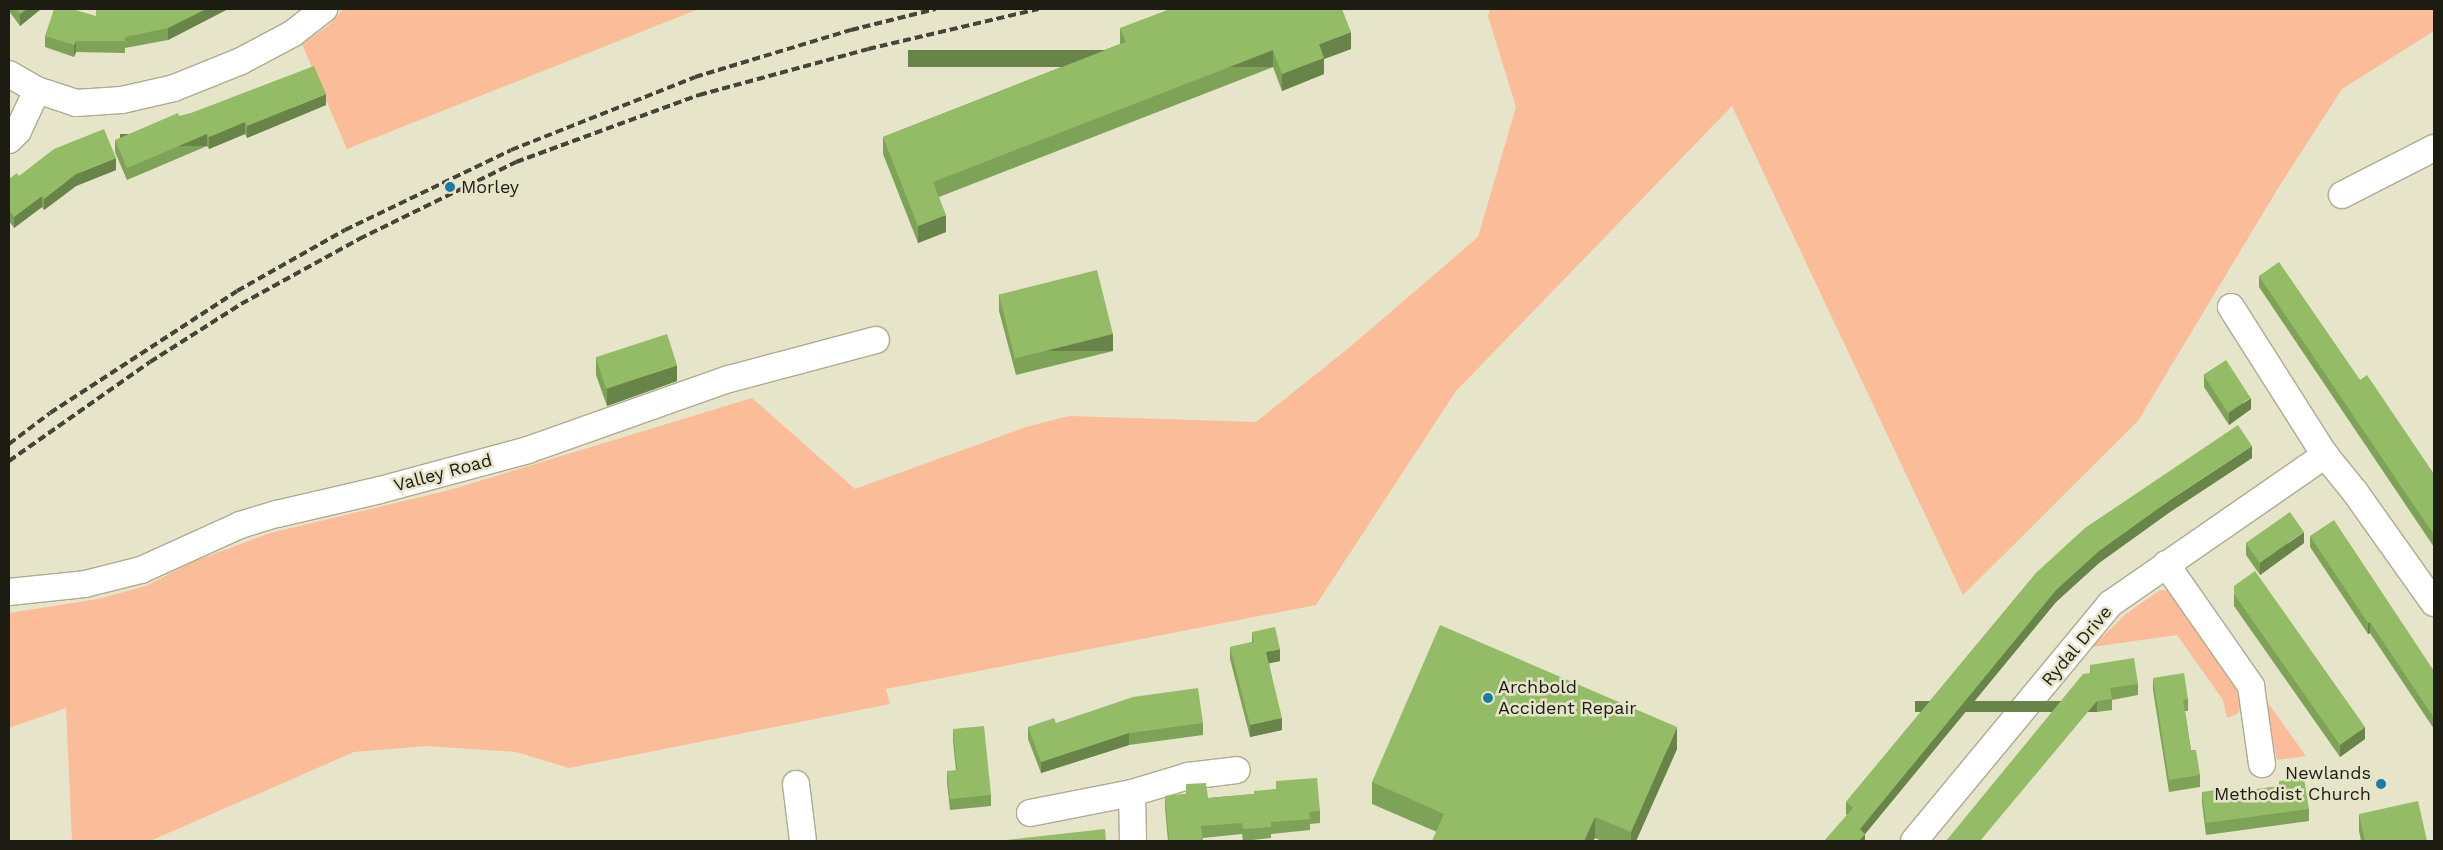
<!DOCTYPE html>
<style>
body{margin:0}
#map{position:relative;width:2443px;height:850px;overflow:hidden;background:#e6e4c9;font-family:"Work Sans",sans-serif}
div>[style]{position:absolute}
.green>*{inset:0;background:#fbbd99}
.roads{filter:drop-shadow(1px 0 #adab92) drop-shadow(-1px 0 #adab92) drop-shadow(0 1px #adab92) drop-shadow(0 -1px #adab92)}
.minor>*{height:26px;margin:-13px;padding:0 13px;transform-origin:13px;border-radius:13px;background:#fff}
.rail>*{height:4px;margin-top:-2px;transform-origin:0;background:repeating-linear-gradient(90deg,#454437 0 8px,transparent 0 12px)}
.wall>*{inset:0;background:#7fa259}
.shaded-wall>*{inset:0;background:#688448;transform-origin:0 0}
.building>*{inset:0;background:#94bc67;transform-origin:0 0}
.dots>*{width:14px;height:14px;translate:-50% -50%;box-sizing:border-box;border:2px solid #e6e4c9;border-radius:50%}
span{translate:-50% -50%;white-space:nowrap;text-align:center;line-height:1.15;-webkit-text-stroke:5px #e6e4c9;paint-order:stroke}
.poi-label{font-size:18px;color:#1d1c13}
.left{translate:0 -50%;text-align:left}
.right{translate:-100% -50%;text-align:right}
.street-label{font-size:18px;color:#1d1c13}
.frame{position:absolute;inset:0;border:10px solid #1d1c13;pointer-events:none}
</style>
<div id="map">
<div class="green">
<div style="clip-path:polygon(343px 9px,694px 9px,696px 10px,347px 149px,302px 44px,329px 25px)"></div>
<div style="clip-path:polygon(1490px 9px,2434px 9px,2434px 31px,2342px 89px,2280px 185px,2138px 421px,1963px 595px,1732px 106px,1456px 391px,1316px 605px,886px 689px,890px 704px,569px 768px,516px 752px,425px 746px,354px 752px,150px 841px,72px 841px,66px 708px,9px 728px,9px 613px,98px 599px,146px 586px,192px 562px,270px 533px,450px 490px,752px 398px,855px 489px,1026px 427px,1069px 416px,1256px 422px,1350px 347px,1478px 237px,1516px 107px,1488px 16px)"></div>
<div style="clip-path:polygon(2160px 590px,2168px 590px,2174px 594px,2241px 693px,2241px 709px,2237px 714px,2227px 718px,2223px 700px,2177px 635px,2092px 647px,2126px 614px)"></div>
<div style="clip-path:polygon(2263px 696px,2306px 756px,2277px 760px)"></div>
</div>
<div class="roads">
<div class="minor">
<div style="left:9px;top:74px;width:32px;rotate:30deg"></div>
<div style="left:37px;top:90px;width:41px;rotate:18.4deg"></div>
<div style="left:76px;top:103px;width:46px;rotate:-3.7deg"></div>
<div style="left:122px;top:100px;width:53px;rotate:-13deg"></div>
<div style="left:174px;top:88px;width:72px;rotate:-21.9deg"></div>
<div style="left:241px;top:61px;width:58px;rotate:-27.9deg"></div>
<div style="left:292px;top:34px;width:41px;rotate:-38deg"></div>
<div style="left:9px;top:140px;width:13px;rotate:-45deg"></div>
<div style="left:18px;top:131px;width:45px;rotate:-65.1deg"></div>
<div style="left:2342px;top:195px;width:103px;rotate:-27.1deg"></div>
<div style="left:2231px;top:307px;width:175px;rotate:57.6deg"></div>
<div style="left:2325px;top:455px;width:48px;rotate:51deg"></div>
<div style="left:2355px;top:492px;width:136px;rotate:54.6deg"></div>
<div style="left:2166px;top:564px;width:149px;rotate:55.1deg"></div>
<div style="left:2251px;top:686px;width:79px;rotate:82deg"></div>
<div style="left:9px;top:592px;width:76px;rotate:-6deg"></div>
<div style="left:85px;top:584px;width:58px;rotate:-14deg"></div>
<div style="left:141px;top:570px;width:109px;rotate:-24.4deg"></div>
<div style="left:240px;top:525px;width:39px;rotate:-17deg"></div>
<div style="left:277px;top:514px;width:106px;rotate:-13.1deg"></div>
<div style="left:380px;top:490px;width:153px;rotate:-15.1deg"></div>
<div style="left:528px;top:450px;width:213px;rotate:-19.5deg"></div>
<div style="left:729px;top:379px;width:152px;rotate:-14.9deg"></div>
<div style="left:796px;top:784px;width:57px;rotate:83deg"></div>
<div style="left:1030px;top:813px;width:104px;rotate:-11.1deg"></div>
<div style="left:1133px;top:841px;width:48px;rotate:-91.2deg"></div>
<div style="left:1132px;top:793px;width:59px;rotate:-16.9deg"></div>
<div style="left:1188px;top:776px;width:49px;rotate:-7deg"></div>
<div style="left:1914px;top:841px;width:308px;rotate:-50.4deg"></div>
<div style="left:2110px;top:604px;width:262px;rotate:-34.7deg"></div>
</div>
</div>
<div class="rail">
<div style="left:9px;top:444px;width:51px;rotate:-37.1deg"></div>
<div style="left:50px;top:413px;width:223px;rotate:-33.1deg"></div>
<div style="left:237px;top:291px;width:124px;rotate:-29.5deg"></div>
<div style="left:345px;top:230px;width:184px;rotate:-25.7deg"></div>
<div style="left:511px;top:150px;width:198px;rotate:-21.6deg"></div>
<div style="left:695px;top:77px;width:163px;rotate:-16.8deg"></div>
<div style="left:851px;top:30px;width:87px;rotate:-14deg"></div>
<div style="left:9px;top:461px;width:172px;rotate:-35.1deg"></div>
<div style="left:150px;top:362px;width:108px;rotate:-32.5deg"></div>
<div style="left:241px;top:304px;width:135px;rotate:-28.8deg"></div>
<div style="left:359px;top:239px;width:175px;rotate:-26.1deg"></div>
<div style="left:516px;top:162px;width:195px;rotate:-20.1deg"></div>
<div style="left:699px;top:95px;width:175px;rotate:-15.2deg"></div>
<div style="left:868px;top:49px;width:175px;rotate:-13.2deg"></div>
</div>
<div class="wall">
<div style="clip-path:polygon(9px 9px,41px 9px,20px 26px,9px 11px)"></div>
<div style="clip-path:polygon(133px 9px,228px 9px,168px 40px,125px 48px,125px 53px,76px 52px,74px 57px,45px 47px,45px 36px,96px 16px,133px 10px)"></div>
<div style="clip-path:polygon(1120px 28px,1351px 49px,1324px 59px,1324px 74px,1282px 91px,1273px 67px,939px 197px,946px 232px,918px 243px,883px 154px,883px 137px,1120px 44px)"></div>
<div style="clip-path:polygon(326px 105px,247px 138px,245px 134px,209px 149px,207px 146px,127px 180px,115px 152px,115px 140px,179px 116px)"></div>
<div style="clip-path:polygon(116px 170px,76px 186px,44px 210px,42px 207px,14px 228px,9px 221px,9px 179px,19px 176px)"></div>
<div style="clip-path:polygon(2259px 276px,2360px 380px,2434px 474px,2434px 547px,2259px 287px)"></div>
<div style="clip-path:polygon(999px 294px,1113px 351px,1016px 375px,999px 311px)"></div>
<div style="clip-path:polygon(596px 358px,677px 381px,607px 406px,596px 375px)"></div>
<div style="clip-path:polygon(2204px 375px,2251px 409px,2229px 425px,2204px 387px)"></div>
<div style="clip-path:polygon(2252px 458px,2170px 512px,2099px 563px,2056px 602px,1865px 834px,1865px 841px,1846px 814px,1846px 802px,2037px 572px)"></div>
<div style="clip-path:polygon(2310px 536px,2434px 671px,2434px 729px,2370px 633px,2368px 634px,2310px 547px)"></div>
<div style="clip-path:polygon(2246px 543px,2304px 543px,2260px 575px,2246px 555px)"></div>
<div style="clip-path:polygon(2234px 586px,2365px 739px,2340px 757px,2234px 606px)"></div>
<div style="clip-path:polygon(1252px 632px,1280px 661px,1269px 663px,1282px 730px,1250px 737px,1230px 659px,1230px 647px,1252px 642px)"></div>
<div style="clip-path:polygon(2090px 665px,2138px 684px,2138px 695px,2112px 700px,2112px 710px,2097px 712px,2090px 673px)"></div>
<div style="clip-path:polygon(2153px 678px,2188px 699px,2188px 711px,2185px 711px,2191px 750px,2200px 775px,2200px 787px,2169px 792px,2153px 690px)"></div>
<div style="clip-path:polygon(1056px 723px,1203px 723px,1203px 735px,1129px 745px,1041px 773px,1028px 739px,1028px 727px)"></div>
<div style="clip-path:polygon(953px 729px,991px 795px,991px 806px,950px 810px,947px 783px,947px 771px,956px 771px,953px 741px)"></div>
<div style="clip-path:polygon(1677px 749px,1636px 841px,1602px 841px,1595px 838px,1593px 841px,1432px 841px,1437px 832px,1372px 804px,1372px 782px)"></div>
<div style="clip-path:polygon(1276px 781px,1320px 811px,1320px 823px,1310px 824px,1310px 830px,1271px 834px,1271px 838px,1243px 841px,1242px 834px,1203px 838px,1203px 841px,1168px 841px,1165px 808px,1165px 796px,1186px 794px,1186px 784px,1208px 798px,1254px 794px,1276px 789px)"></div>
<div style="clip-path:polygon(2279px 781px,2309px 809px,2309px 821px,2206px 835px,2202px 803px,2202px 792px,2229px 793px,2279px 786px)"></div>
<div style="clip-path:polygon(2359px 814px,2427px 841px,2361px 841px,2359px 831px)"></div>
</div>
<div class="shaded-wall">
<div style="clip-path:polygon(27px 9px,41px 9px,20px 26px,20px 14px)"></div>
<div style="clip-path:polygon(206px 9px,228px 9px,168px 40px,168px 28px)"></div>
<div style="clip-path:polygon(1351px 32px,1351px 49px,1324px 59px,1324px 74px,1282px 91px,1282px 74px,1319px 44px)"></div>
<div style="clip-path:polygon(76px 41px,76px 52px,74px 57px,74px 45px)"></div>
<div style="left:1273px;top:50px;width:17px;height:365px;rotate:90deg"></div>
<div style="clip-path:polygon(326px 94px,326px 105px,247px 138px,247px 126px)"></div>
<div style="clip-path:polygon(245px 122px,245px 134px,209px 149px,209px 137px)"></div>
<div style="left:207px;top:134px;width:12px;height:87px;rotate:90deg"></div>
<div style="clip-path:polygon(116px 158px,116px 170px,76px 186px,44px 210px,44px 199px,76px 174px)"></div>
<div style="clip-path:polygon(42px 196px,42px 207px,14px 228px,14px 217px)"></div>
<div style="clip-path:polygon(946px 215px,946px 232px,918px 243px,918px 226px)"></div>
<div style="left:1113px;top:334px;width:17px;height:100px;rotate:90deg"></div>
<div style="clip-path:polygon(677px 365px,677px 381px,607px 406px,607px 389px)"></div>
<div style="clip-path:polygon(2251px 398px,2251px 409px,2229px 425px,2229px 413px)"></div>
<div style="clip-path:polygon(2252px 446px,2252px 458px,2170px 512px,2099px 563px,2056px 602px,1865px 834px,1865px 841px,1859px 841px,1860px 829px,2056px 590px,2099px 551px,2170px 500px)"></div>
<div style="clip-path:polygon(2304px 532px,2304px 543px,2260px 575px,2260px 563px)"></div>
<div style="clip-path:polygon(2370px 622px,2370px 633px,2368px 634px,2368px 623px)"></div>
<div style="clip-path:polygon(1280px 649px,1280px 661px,1266px 664px,1266px 652px)"></div>
<div style="left:2097px;top:701px;width:11px;height:182px;rotate:90deg"></div>
<div style="clip-path:polygon(1282px 718px,1282px 730px,1250px 737px,1250px 725px)"></div>
<div style="clip-path:polygon(1677px 727px,1677px 749px,1636px 841px,1631px 841px,1631px 832px)"></div>
<div style="clip-path:polygon(2365px 727px,2365px 739px,2340px 757px,2340px 745px)"></div>
<div style="clip-path:polygon(1129px 733px,1129px 745px,1041px 773px,1041px 762px)"></div>
<div style="clip-path:polygon(1595px 817px,1595px 838px,1593px 841px,1584px 841px)"></div>
</div>
<div class="building">
<div style="clip-path:polygon(16px 9px,27px 9px,20px 14px)"></div>
<div style="clip-path:polygon(54px 9px,72px 9px,96px 16px,96px 9px,134px 10px,133px 9px,206px 9px,168px 28px,125px 37px,125px 41px,76px 41px,74px 45px,45px 36px)"></div>
<div style="clip-path:polygon(1170px 9px,1342px 9px,1351px 32px,1319px 44px,1324px 58px,1282px 74px,1273px 50px,933px 182px,946px 215px,918px 226px,883px 137px,1126px 42px,1120px 28px)"></div>
<div style="clip-path:polygon(314px 66px,326px 94px,247px 126px,245px 122px,209px 137px,207px 134px,127px 168px,115px 140px,178px 113px,179px 116px,191px 113px)"></div>
<div style="clip-path:polygon(104px 129px,116px 158px,76px 174px,44px 199px,42px 196px,14px 217px,9px 210px,9px 179px,17px 173px,19px 176px,54px 149px)"></div>
<div style="clip-path:polygon(2279px 262px,2360px 380px,2367px 375px,2434px 474px,2434px 535px,2259px 276px)"></div>
<div style="left:1097px;top:270px;width:66px;height:101px;rotate:76deg"></div>
<div style="left:667px;top:334px;width:33px;height:75px;rotate:72deg"></div>
<div style="left:2226px;top:360px;width:45px;height:27px;rotate:57deg"></div>
<div style="clip-path:polygon(2238px 425px,2252px 446px,2170px 500px,2099px 551px,2056px 590px,1860px 829px,1865px 834px,1859px 841px,1824px 841px,1853px 808px,1846px 802px,2037px 572px,2085px 528px)"></div>
<div style="left:2290px;top:512px;width:24px;height:54px;rotate:55deg"></div>
<div style="clip-path:polygon(2334px 520px,2434px 671px,2434px 718px,2370px 622px,2368px 623px,2310px 536px)"></div>
<div style="clip-path:polygon(2255px 571px,2365px 727px,2340px 745px,2234px 594px,2234px 586px)"></div>
<div style="clip-path:polygon(1440px 625px,1677px 727px,1631px 832px,1595px 817px,1584px 841px,1432px 841px,1444px 814px,1372px 782px)"></div>
<div style="clip-path:polygon(1275px 627px,1280px 649px,1266px 652px,1282px 718px,1250px 725px,1230px 647px,1254px 642px,1252px 632px)"></div>
<div style="clip-path:polygon(2134px 658px,2138px 684px,2110px 688px,2112px 699px,2097px 701px,1980px 841px,1946px 841px,2083px 674px,2091px 673px,2090px 665px)"></div>
<div style="clip-path:polygon(2184px 673px,2188px 699px,2183px 700px,2191px 750px,2196px 750px,2200px 775px,2169px 780px,2153px 678px)"></div>
<div style="clip-path:polygon(1198px 688px,1203px 723px,1129px 733px,1041px 762px,1028px 727px,1054px 718px,1056px 723px,1133px 697px)"></div>
<div style="clip-path:polygon(984px 726px,991px 795px,950px 799px,947px 771px,957px 770px,953px 729px)"></div>
<div style="clip-path:polygon(1317px 778px,1320px 811px,1309px 812px,1310px 819px,1271px 822px,1271px 827px,1243px 829px,1242px 823px,1201px 826px,1203px 841px,1169px 841px,1165px 796px,1186px 794px,1186px 784px,1206px 783px,1208px 798px,1254px 794px,1254px 791px,1276px 789px,1276px 781px)"></div>
<div style="clip-path:polygon(2304px 778px,2309px 809px,2206px 823px,2202px 792px,2228px 788px,2229px 793px,2254px 790px,2280px 786px,2279px 781px)"></div>
<div style="clip-path:polygon(2418px 801px,2427px 841px,2365px 841px,2359px 814px)"></div>
<div style="clip-path:polygon(1105px 829px,1106px 841px,1007px 841px,1006px 840px)"></div>
</div>
<div class="dots">
<div style="left:450px;top:187px;background:#1b7ba7"></div>
<div style="left:1488px;top:698px;background:#1b7ba7"></div>
<div style="left:2381px;top:784px;background:#1b7ba7"></div>
</div>
<div class="poi-label">
<span class="left" style="left:461px;top:187px">Morley</span>
<span class="left" style="left:1498px;top:698px">Archbold<br>Accident Repair</span>
<span class="right" style="left:2371px;top:784px">Newlands<br>Methodist Church</span>
</div>
<div class="street-label">
<span style="left:443px;top:473px;rotate:-15deg">Valley Road</span>
<span style="left:2077px;top:646px;rotate:-50deg">Rydal Drive</span>
</div>
<div class="frame"></div>
</div>
